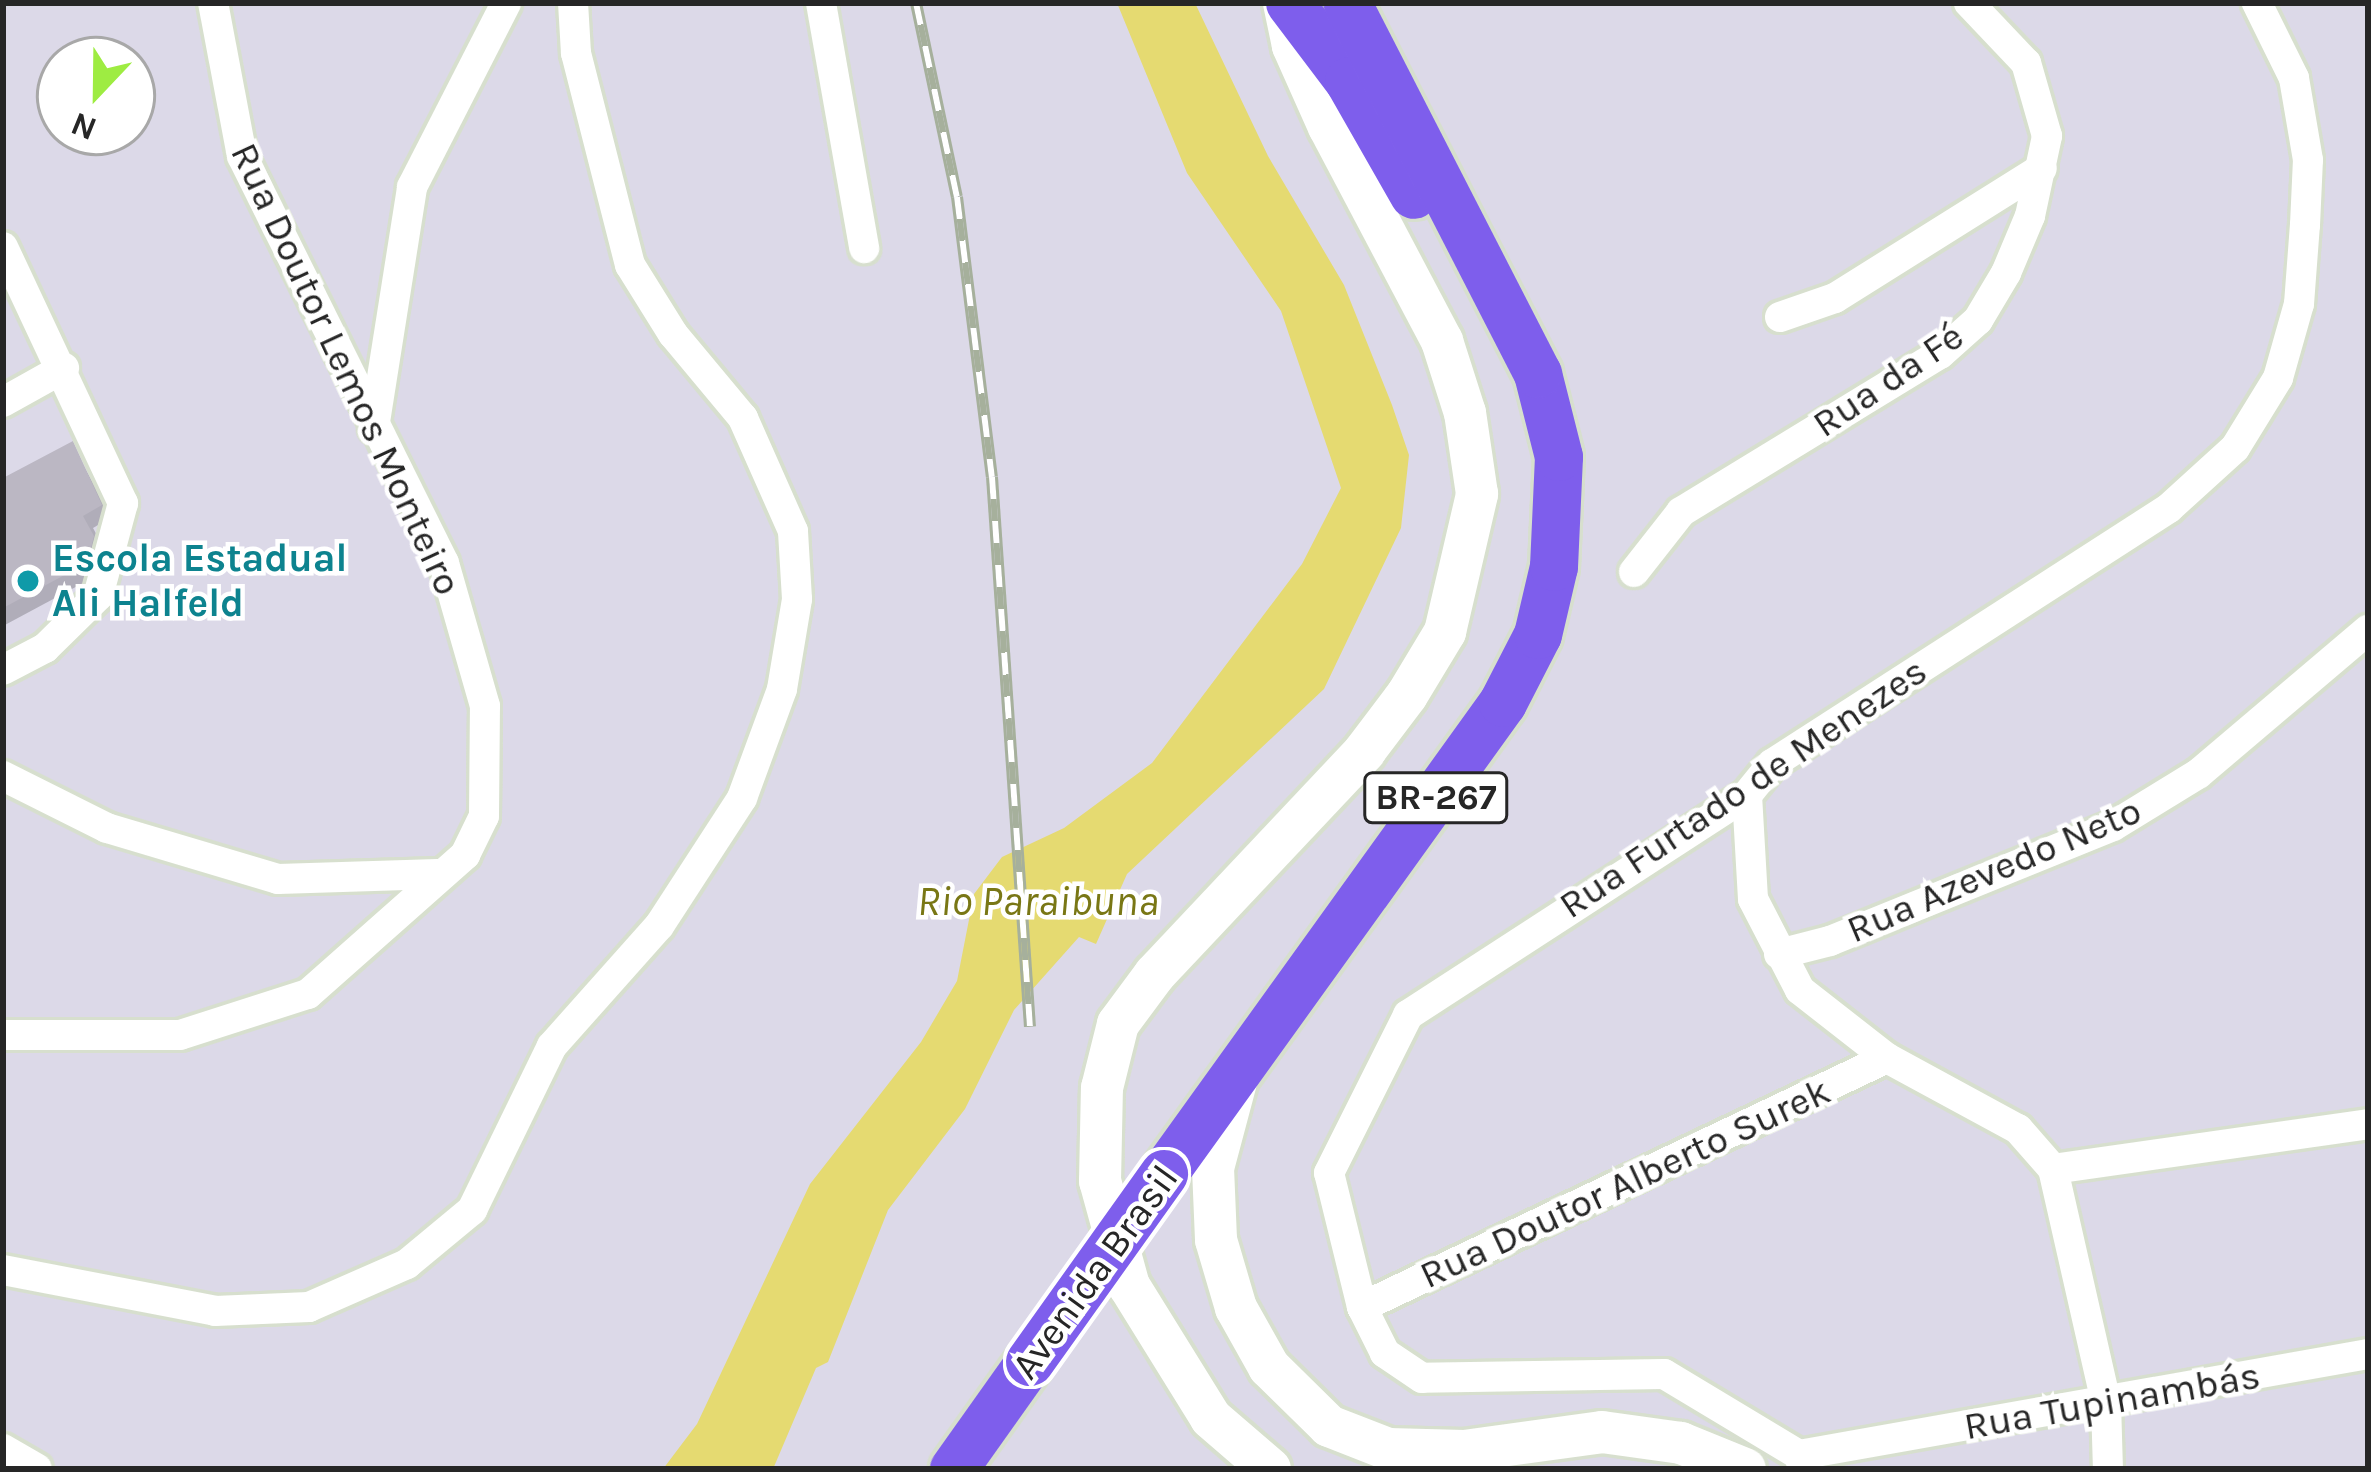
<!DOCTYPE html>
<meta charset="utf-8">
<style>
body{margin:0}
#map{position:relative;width:2371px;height:1472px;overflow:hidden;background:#dcd9e8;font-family:Karla,sans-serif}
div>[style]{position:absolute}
.water>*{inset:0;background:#e5da71}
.shadow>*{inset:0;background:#0003}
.building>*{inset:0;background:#bbb7c3}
.roads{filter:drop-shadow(3px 0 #d7dfce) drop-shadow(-3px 0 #d7dfce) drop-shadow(0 3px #d7dfce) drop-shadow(0 -3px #d7dfce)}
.minor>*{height:30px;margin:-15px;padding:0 15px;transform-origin:15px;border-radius:15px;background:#fff}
.secondary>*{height:42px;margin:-21px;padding:0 21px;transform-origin:21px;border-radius:21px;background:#fff}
.trunk>*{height:48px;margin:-24px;padding:0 24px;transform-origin:24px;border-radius:24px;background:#7e5eec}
.rail>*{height:12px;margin-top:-6px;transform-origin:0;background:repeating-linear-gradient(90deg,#fff 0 22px,#a6b09c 0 44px);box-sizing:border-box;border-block:3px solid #a6b09c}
.bridges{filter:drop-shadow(3px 0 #fff) drop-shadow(-3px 0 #fff) drop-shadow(0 3px #fff) drop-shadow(0 -3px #fff)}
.trunk-bridge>*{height:48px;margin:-24px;padding:0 24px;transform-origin:24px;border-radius:24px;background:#7e5eec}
.dots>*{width:33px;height:33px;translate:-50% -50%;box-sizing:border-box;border:6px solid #fff;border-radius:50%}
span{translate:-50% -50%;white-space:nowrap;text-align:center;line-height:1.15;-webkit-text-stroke:9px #fff;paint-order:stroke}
.shield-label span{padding:3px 9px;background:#fff;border:3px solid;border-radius:9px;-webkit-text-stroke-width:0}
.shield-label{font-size:36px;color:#262626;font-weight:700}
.street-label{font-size:39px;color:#262626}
.culture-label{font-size:39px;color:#0d838f;font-weight:700}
.left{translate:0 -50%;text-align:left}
.water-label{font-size:42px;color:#797715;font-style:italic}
.frame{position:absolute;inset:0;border:6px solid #262626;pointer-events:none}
.north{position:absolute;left:36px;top:36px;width:120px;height:120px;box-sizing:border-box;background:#fff;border:3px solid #a8a8a8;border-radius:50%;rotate:202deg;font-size:33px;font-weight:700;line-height:48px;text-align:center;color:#262626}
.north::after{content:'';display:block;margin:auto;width:42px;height:54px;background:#9eec42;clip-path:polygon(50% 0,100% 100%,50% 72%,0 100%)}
</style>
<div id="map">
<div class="water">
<div style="clip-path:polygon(1117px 3px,1195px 3px,1268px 156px,1344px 285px,1392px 405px,1409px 455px,1401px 528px,1324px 689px,1127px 874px,1096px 944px,1079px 937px,1014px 1010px,965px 1109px,888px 1210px,828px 1362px,816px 1368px,773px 1469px,663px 1469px,697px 1424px,810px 1184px,921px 1042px,957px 981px,974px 894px,1002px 857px,1064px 828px,1152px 763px,1302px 564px,1341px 488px,1281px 311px,1187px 173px)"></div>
</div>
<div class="shadow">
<div style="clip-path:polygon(72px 445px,112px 517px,93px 528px,105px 550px,98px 575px,3px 626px,3px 481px)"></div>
</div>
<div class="building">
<div style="clip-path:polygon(73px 441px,102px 505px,83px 516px,94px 536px,87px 563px,3px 608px,3px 478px)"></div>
</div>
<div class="roads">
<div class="minor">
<div style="left:821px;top:3px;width:249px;rotate:80deg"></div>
<div style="left:3px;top:247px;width:283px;rotate:64.9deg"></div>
<div style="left:123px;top:503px;width:96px;rotate:105deg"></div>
<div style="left:98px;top:596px;width:74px;rotate:135.5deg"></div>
<div style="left:45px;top:648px;width:47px;rotate:152.4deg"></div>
<div style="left:1780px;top:317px;width:58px;rotate:-19.1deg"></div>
<div style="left:1835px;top:298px;width:244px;rotate:-32.1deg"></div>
<div style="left:3px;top:402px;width:70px;rotate:-29.1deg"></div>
<div style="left:374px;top:428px;width:244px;rotate:-81deg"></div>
<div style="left:412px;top:187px;width:207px;rotate:-62.9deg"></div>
<div style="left:1634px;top:572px;width:76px;rotate:-51.9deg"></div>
<div style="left:1681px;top:512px;width:303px;rotate:-31.4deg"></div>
<div style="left:1940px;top:354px;width:51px;rotate:-41.8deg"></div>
<div style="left:1978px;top:320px;width:55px;rotate:-59.2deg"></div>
<div style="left:2006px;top:273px;width:62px;rotate:-67.2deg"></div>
<div style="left:2030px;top:216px;width:82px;rotate:-78deg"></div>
<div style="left:2047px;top:136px;width:76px;rotate:-106deg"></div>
<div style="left:2026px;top:63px;width:83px;rotate:-133.5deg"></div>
<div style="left:3px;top:776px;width:116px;rotate:26.6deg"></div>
<div style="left:107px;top:828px;width:178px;rotate:16.6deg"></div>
<div style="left:278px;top:879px;width:160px;rotate:-1.8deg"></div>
<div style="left:1747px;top:795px;width:104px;rotate:86.7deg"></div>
<div style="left:1753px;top:899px;width:102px;rotate:62.7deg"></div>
<div style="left:1800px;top:990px;width:110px;rotate:38deg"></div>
<div style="left:1887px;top:1058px;width:149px;rotate:28.5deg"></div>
<div style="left:2018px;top:1129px;width:53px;rotate:48.8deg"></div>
<div style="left:2053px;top:1169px;width:240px;rotate:77.2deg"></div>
<div style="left:2106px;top:1403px;width:66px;rotate:88.3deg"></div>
<div style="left:1779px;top:954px;width:53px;rotate:-14.3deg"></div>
<div style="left:1830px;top:941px;width:305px;rotate:-22.1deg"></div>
<div style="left:2113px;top:826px;width:100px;rotate:-31.5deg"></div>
<div style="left:2198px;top:774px;width:223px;rotate:-40.3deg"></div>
<div style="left:3px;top:1035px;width:177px"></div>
<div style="left:180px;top:1035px;width:134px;rotate:-17.8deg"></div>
<div style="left:308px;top:994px;width:210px;rotate:-41.5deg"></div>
<div style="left:465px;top:855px;width:43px;rotate:-64deg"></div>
<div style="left:484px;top:816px;width:110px;rotate:-89.5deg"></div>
<div style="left:485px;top:706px;width:149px;rotate:-106deg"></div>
<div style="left:444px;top:563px;width:454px;rotate:-116.4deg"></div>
<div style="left:242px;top:156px;width:156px;rotate:-100.7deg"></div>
<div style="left:2053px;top:1169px;width:318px;rotate:-8.1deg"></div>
<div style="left:3px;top:1270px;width:216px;rotate:10.9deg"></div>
<div style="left:215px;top:1311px;width:94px;rotate:-2.4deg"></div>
<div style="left:309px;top:1307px;width:107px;rotate:-23.7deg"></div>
<div style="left:407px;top:1264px;width:85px;rotate:-39.7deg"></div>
<div style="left:472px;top:1210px;width:182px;rotate:-64deg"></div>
<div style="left:552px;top:1046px;width:161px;rotate:-48.3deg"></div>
<div style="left:659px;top:926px;width:153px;rotate:-57deg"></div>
<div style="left:742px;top:798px;width:116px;rotate:-69.8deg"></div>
<div style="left:782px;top:689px;width:91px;rotate:-80.5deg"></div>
<div style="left:797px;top:599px;width:68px;rotate:-93.4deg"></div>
<div style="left:793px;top:531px;width:124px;rotate:-113.9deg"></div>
<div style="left:743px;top:418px;width:109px;rotate:-129.8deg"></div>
<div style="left:673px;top:334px;width:81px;rotate:-121.9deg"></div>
<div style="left:630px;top:265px;width:219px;rotate:-104.3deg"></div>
<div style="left:576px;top:53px;width:50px;rotate:-93.4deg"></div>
<div style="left:1362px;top:1307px;width:581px;rotate:-25.37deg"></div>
<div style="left:3px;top:1449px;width:39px;rotate:30deg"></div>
<div style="left:1799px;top:1455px;width:157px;rotate:-149deg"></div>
<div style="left:1664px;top:1374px;width:242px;rotate:179.1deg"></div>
<div style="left:1422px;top:1378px;width:45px;rotate:-146deg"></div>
<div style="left:1385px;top:1353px;width:51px;rotate:-116.6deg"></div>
<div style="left:1362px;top:1307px;width:138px;rotate:-103.8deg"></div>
<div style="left:1329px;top:1173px;width:177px;rotate:-63.4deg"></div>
<div style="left:1408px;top:1015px;width:404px;rotate:-33deg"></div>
<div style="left:1747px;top:795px;width:40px;rotate:-51deg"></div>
<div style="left:1772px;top:764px;width:472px;rotate:-32.8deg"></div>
<div style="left:2169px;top:508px;width:89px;rotate:-42.3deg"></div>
<div style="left:2235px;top:448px;width:82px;rotate:-58.4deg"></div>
<div style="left:2278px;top:378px;width:77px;rotate:-74.2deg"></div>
<div style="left:2299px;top:304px;width:79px;rotate:-85.7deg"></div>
<div style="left:2305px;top:225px;width:65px;rotate:-87.4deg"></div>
<div style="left:2308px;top:160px;width:83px;rotate:-99.7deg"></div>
<div style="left:2294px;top:78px;width:84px;rotate:-116.3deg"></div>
<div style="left:1803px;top:1469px;width:15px;rotate:-106deg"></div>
<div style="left:1799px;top:1455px;width:578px;rotate:-10.07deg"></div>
</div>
<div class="secondary">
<div style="left:1237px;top:1078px;width:93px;rotate:104.9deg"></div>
<div style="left:1213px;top:1168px;width:72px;rotate:87.6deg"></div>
<div style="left:1216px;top:1240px;width:71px;rotate:73.6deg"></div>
<div style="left:1236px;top:1308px;width:68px;rotate:60.8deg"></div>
<div style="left:1269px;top:1367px;width:84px;rotate:44.5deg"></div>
<div style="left:1329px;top:1426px;width:63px;rotate:21.3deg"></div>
<div style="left:1388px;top:1449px;width:76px;rotate:1.5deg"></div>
<div style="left:1464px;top:1451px;width:139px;rotate:-7.8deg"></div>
<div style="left:1602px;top:1432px;width:80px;rotate:7.9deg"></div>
<div style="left:1681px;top:1443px;width:69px;rotate:22.1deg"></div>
<div style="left:1270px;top:1469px;width:78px;rotate:-139.2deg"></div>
<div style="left:1211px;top:1418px;width:155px;rotate:-121.8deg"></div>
<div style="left:1129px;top:1286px;width:109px;rotate:-105.4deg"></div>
<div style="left:1100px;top:1181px;width:93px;rotate:-88.8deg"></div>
<div style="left:1102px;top:1088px;width:66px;rotate:-76deg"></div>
<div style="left:1118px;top:1024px;width:62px;rotate:-53.5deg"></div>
<div style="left:1155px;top:974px;width:305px;rotate:-46.7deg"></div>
<div style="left:1364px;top:752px;width:71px;rotate:-53deg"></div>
<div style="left:1407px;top:695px;width:74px;rotate:-58.9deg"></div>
<div style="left:1445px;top:632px;width:142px;rotate:-76.9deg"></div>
<div style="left:1477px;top:494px;width:82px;rotate:-98.4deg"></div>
<div style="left:1465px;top:413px;width:76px;rotate:-107.7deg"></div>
<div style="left:1442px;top:341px;width:242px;rotate:-117.8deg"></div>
<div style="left:1329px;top:127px;width:89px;rotate:-114deg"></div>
<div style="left:1293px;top:46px;width:44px;rotate:-101.8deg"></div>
</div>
<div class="trunk">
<div style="left:1290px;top:3px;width:98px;rotate:52.9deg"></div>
<div style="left:1349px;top:81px;width:131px;rotate:60.3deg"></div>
<div style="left:1164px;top:1174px;width:580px;rotate:-54.26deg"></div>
<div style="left:1503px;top:703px;width:76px;rotate:-62.8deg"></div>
<div style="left:1538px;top:635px;width:70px;rotate:-76.8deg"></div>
<div style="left:1554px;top:567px;width:110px;rotate:-87.4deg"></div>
<div style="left:1559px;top:457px;width:86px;rotate:-104.2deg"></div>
<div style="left:1538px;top:374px;width:417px;rotate:-117.2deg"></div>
<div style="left:954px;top:1469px;width:131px;rotate:-54.6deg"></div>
</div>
</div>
<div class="rail">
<div style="left:916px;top:3px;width:198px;rotate:78.1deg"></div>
<div style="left:957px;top:197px;width:282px;rotate:82.9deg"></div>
<div style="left:992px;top:477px;width:551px;rotate:86.05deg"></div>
</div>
<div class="bridges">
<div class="trunk-bridge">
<div style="left:1030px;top:1362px;width:231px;rotate:-54.5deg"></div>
</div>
</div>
<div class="dots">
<div style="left:28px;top:581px;background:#0f9aa8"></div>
</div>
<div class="shield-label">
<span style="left:1436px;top:798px">BR-267</span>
</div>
<div class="street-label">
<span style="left:346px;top:369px;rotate:65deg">Rua Doutor Lemos Monteiro</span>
<span style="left:1888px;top:380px;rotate:-34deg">Rua da Fé</span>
<span style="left:1743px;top:788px;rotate:-34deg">Rua Furtado de Menezes</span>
<span style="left:1994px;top:870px;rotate:-23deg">Rua Azevedo Neto</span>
<span style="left:1625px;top:1183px;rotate:-25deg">Rua Doutor Alberto Surek</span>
<span style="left:1095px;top:1272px;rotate:-54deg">Avenida Brasil</span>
<span style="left:2112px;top:1401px;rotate:-10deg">Rua Tupinambás</span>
</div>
<div class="culture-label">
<span class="left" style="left:52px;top:581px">Escola Estadual<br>Ali Halfeld</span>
</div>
<div class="water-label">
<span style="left:1038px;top:901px">Rio Paraibuna</span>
</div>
<div class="frame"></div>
<div class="north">N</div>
</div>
